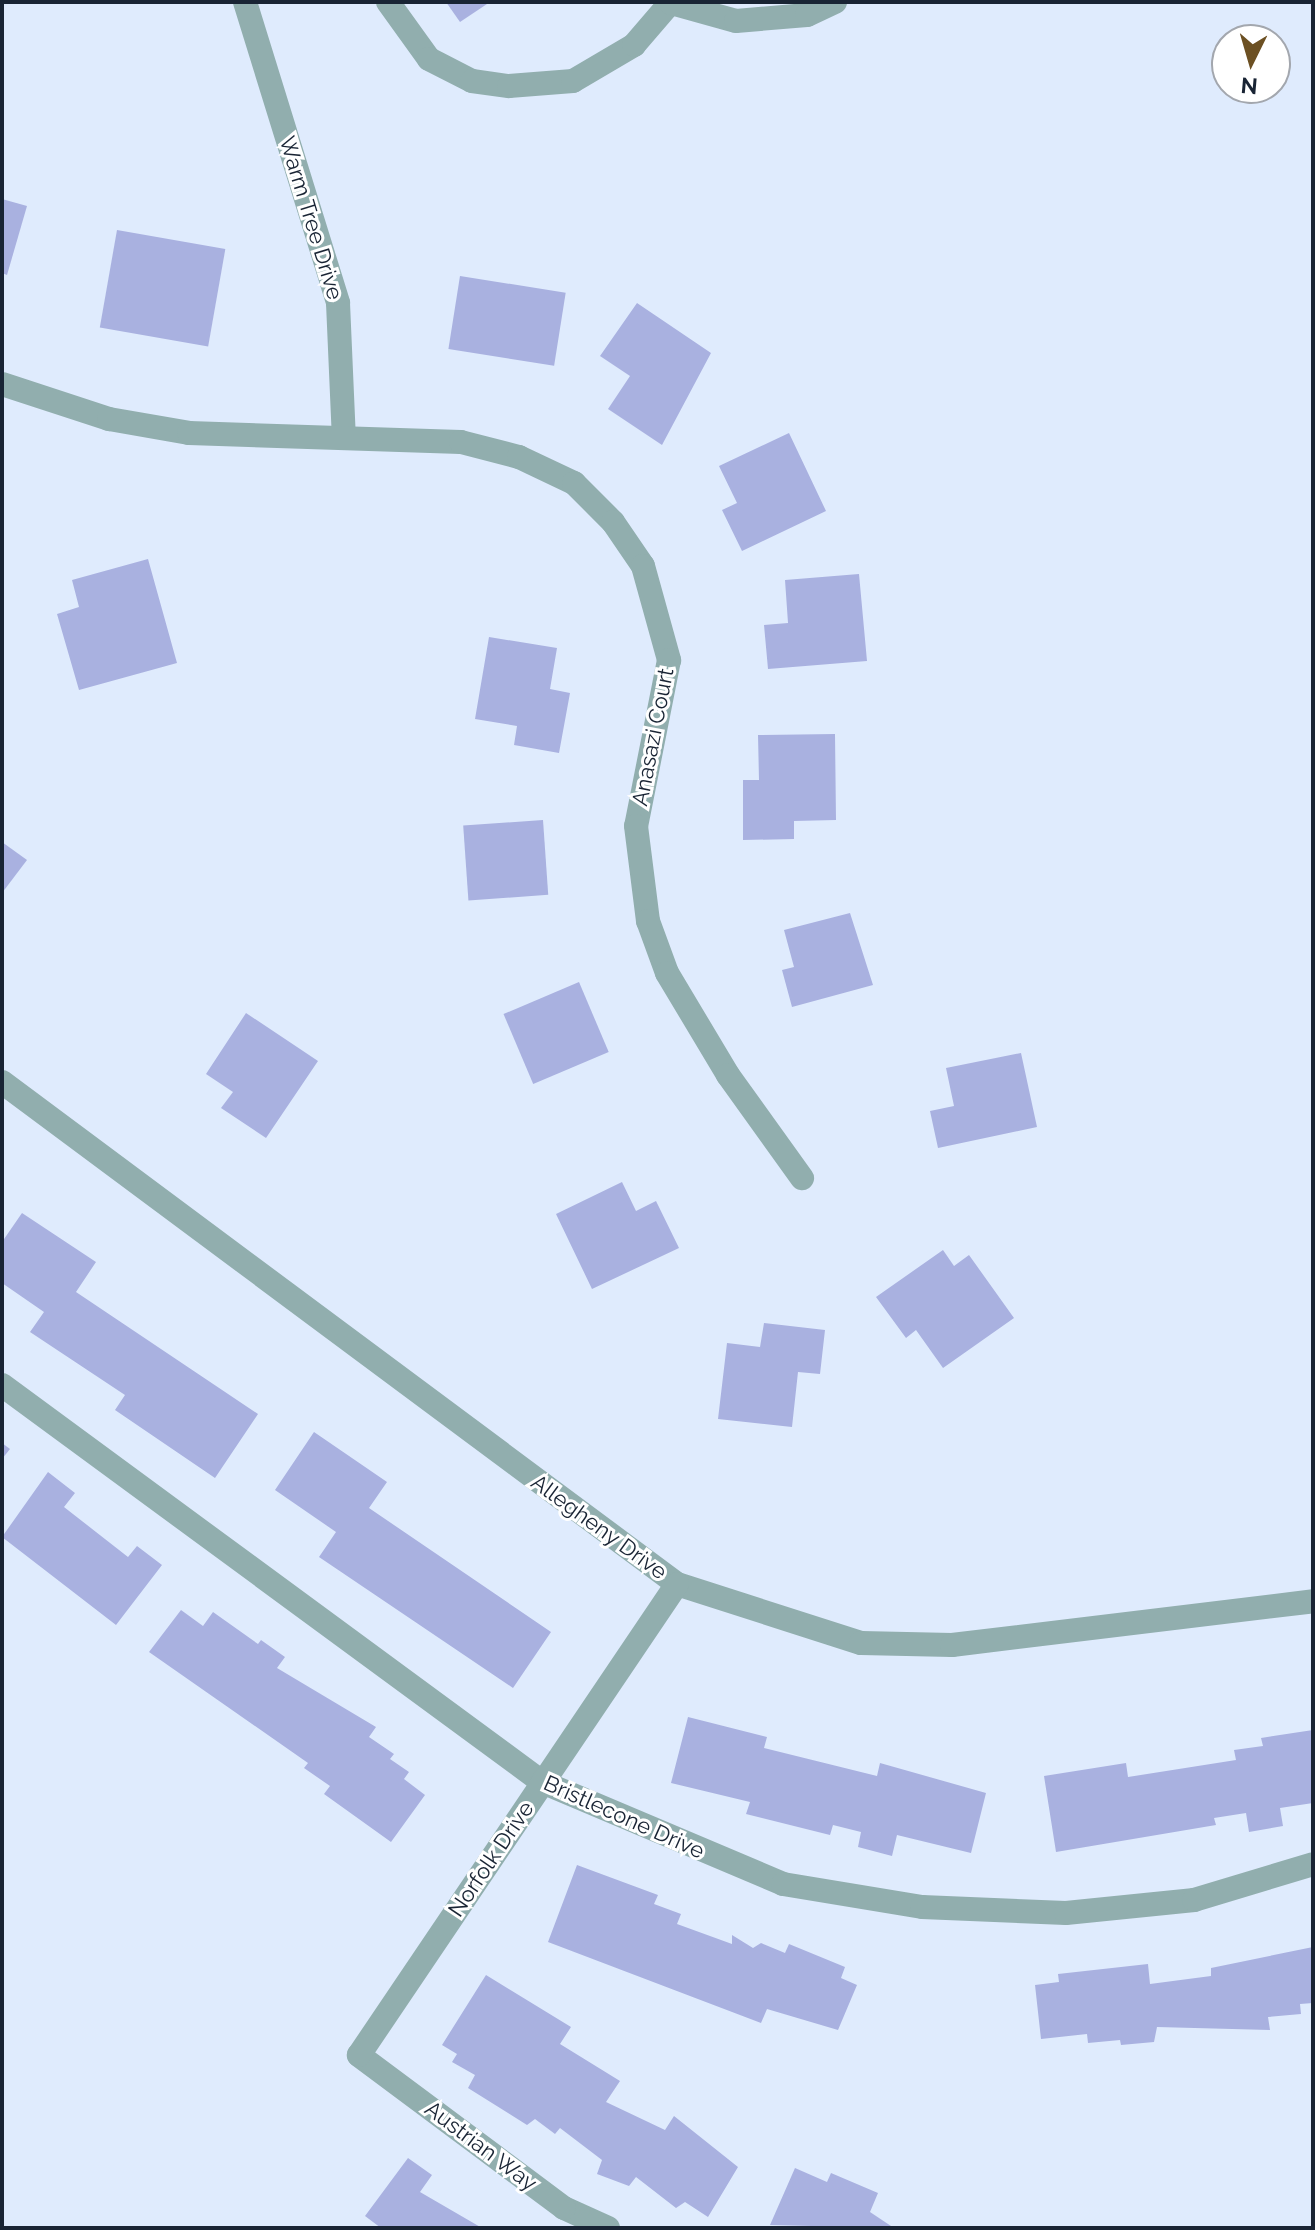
<!DOCTYPE html>
<style>
body{margin:0}
#map{position:relative;width:1315px;height:2230px;overflow:hidden;background:#dfebfd;font-family:Raleway,sans-serif}
div>[style]{position:absolute}
.building>*{inset:0;background:#a9b1e0;transform-origin:0 0}
.minor>*{height:24px;margin:-12px;padding:0 12px;transform-origin:12px;border-radius:12px;background:#91aeae}
span{translate:-50% -50%;white-space:nowrap;text-align:center;line-height:1.15;-webkit-text-stroke:6px #fff;paint-order:stroke}
.street-label{font-size:22px;color:#192434}
.frame{position:absolute;inset:0;border:4px solid #192434;pointer-events:none}
.north{position:absolute;left:1211px;top:24px;width:80px;height:80px;box-sizing:border-box;background:#fff;border:2px solid #a3a7ae;border-radius:50%;rotate:185deg;font-size:22px;font-weight:700;line-height:32px;text-align:center;color:#192434}
.north::after{content:'';display:block;margin:auto;width:28px;height:36px;background:#6c5023;clip-path:polygon(50% 0,100% 100%,50% 72%,0 100%)}
</style>
<div id="map">
<div class="building">
<div style="clip-path:polygon(446px 2px,490px 2px,460px 22px)"></div>
<div style="clip-path:polygon(2px 199px,27px 206px,7px 275px,2px 273px)"></div>
<div style="left:117px;top:230px;width:110px;height:99px;rotate:10deg"></div>
<div style="left:460px;top:276px;width:107px;height:74px;rotate:9deg"></div>
<div style="clip-path:polygon(637px 303px,711px 353px,662px 445px,608px 409px,630px 376px,600px 356px)"></div>
<div style="clip-path:polygon(789px 433px,826px 511px,742px 551px,722px 510px,737px 503px,719px 466px)"></div>
<div style="clip-path:polygon(148px 559px,177px 663px,79px 690px,57px 614px,79px 607px,72px 580px)"></div>
<div style="clip-path:polygon(859px 574px,867px 661px,768px 669px,764px 625px,788px 623px,785px 580px)"></div>
<div style="clip-path:polygon(489px 637px,557px 648px,550px 689px,570px 693px,559px 753px,514px 745px,517px 726px,475px 719px)"></div>
<div style="clip-path:polygon(835px 734px,836px 820px,794px 821px,794px 839px,743px 840px,743px 780px,759px 780px,758px 735px)"></div>
<div style="left:543px;top:820px;width:75px;height:80px;rotate:86deg"></div>
<div style="clip-path:polygon(2px 842px,27px 860px,2px 893px)"></div>
<div style="clip-path:polygon(850px 913px,873px 985px,792px 1007px,782px 970px,794px 967px,784px 930px)"></div>
<div style="left:579px;top:982px;width:76px;height:82px;rotate:67deg"></div>
<div style="clip-path:polygon(246px 1013px,318px 1061px,266px 1138px,221px 1108px,233px 1092px,206px 1074px)"></div>
<div style="clip-path:polygon(1021px 1053px,1037px 1127px,938px 1148px,930px 1111px,954px 1106px,946px 1068px)"></div>
<div style="clip-path:polygon(622px 1182px,636px 1211px,656px 1201px,679px 1248px,592px 1289px,556px 1214px)"></div>
<div style="clip-path:polygon(22px 1213px,96px 1262px,76px 1292px,258px 1414px,215px 1478px,115px 1410px,125px 1395px,30px 1332px,44px 1312px,2px 1283px,2px 1242px)"></div>
<div style="clip-path:polygon(943px 1250px,954px 1266px,969px 1255px,1014px 1318px,943px 1368px,916px 1330px,906px 1338px,876px 1297px)"></div>
<div style="clip-path:polygon(764px 1323px,825px 1330px,820px 1374px,798px 1372px,792px 1427px,718px 1419px,727px 1343px,760px 1347px)"></div>
<div style="clip-path:polygon(314px 1432px,387px 1482px,369px 1508px,551px 1632px,513px 1688px,319px 1557px,336px 1532px,275px 1490px)"></div>
<div style="clip-path:polygon(2px 1443px,10px 1449px,2px 1459px)"></div>
<div style="clip-path:polygon(48px 1472px,75px 1493px,64px 1507px,128px 1557px,137px 1546px,162px 1565px,116px 1625px,2px 1537px)"></div>
<div style="clip-path:polygon(181px 1610px,203px 1626px,213px 1612px,258px 1644px,261px 1640px,285px 1657px,277px 1668px,376px 1727px,369px 1737px,394px 1754px,390px 1759px,409px 1772px,404px 1779px,425px 1795px,391px 1842px,324px 1794px,330px 1786px,304px 1768px,308px 1763px,149px 1652px)"></div>
<div style="clip-path:polygon(688px 1717px,767px 1737px,764px 1748px,877px 1776px,880px 1763px,986px 1793px,971px 1853px,897px 1835px,892px 1856px,858px 1847px,861px 1832px,833px 1825px,830px 1835px,746px 1814px,750px 1802px,671px 1783px)"></div>
<div style="clip-path:polygon(1313px 1730px,1313px 1803px,1280px 1808px,1283px 1826px,1249px 1832px,1246px 1813px,1214px 1818px,1216px 1825px,1056px 1852px,1044px 1776px,1126px 1763px,1128px 1777px,1236px 1760px,1234px 1750px,1263px 1746px,1261px 1738px)"></div>
<div style="clip-path:polygon(577px 1865px,658px 1895px,654px 1904px,681px 1914px,677px 1924px,732px 1944px,732px 1935px,753px 1948px,761px 1943px,785px 1953px,789px 1944px,845px 1967px,841px 1978px,857px 1985px,838px 2030px,767px 2009px,761px 2023px,548px 1942px)"></div>
<div style="clip-path:polygon(1313px 1947px,1313px 2003px,1300px 2004px,1301px 2014px,1268px 2017px,1270px 2030px,1157px 2027px,1154px 2042px,1121px 2045px,1120px 2040px,1088px 2043px,1087px 2034px,1041px 2039px,1035px 1985px,1059px 1982px,1058px 1974px,1148px 1964px,1150px 1984px,1211px 1976px,1211px 1968px)"></div>
<div style="clip-path:polygon(486px 1975px,571px 2027px,560px 2044px,620px 2081px,606px 2102px,665px 2130px,674px 2116px,738px 2167px,708px 2217px,685px 2202px,676px 2208px,636px 2177px,629px 2186px,597px 2174px,602px 2160px,560px 2128px,555px 2134px,535px 2119px,527px 2125px,468px 2088px,475px 2075px,452px 2062px,457px 2054px,442px 2045px)"></div>
<div style="clip-path:polygon(408px 2158px,432px 2175px,420px 2192px,482px 2228px,381px 2228px,365px 2216px)"></div>
<div style="clip-path:polygon(795px 2168px,827px 2182px,831px 2173px,878px 2193px,870px 2212px,894px 2228px,770px 2225px)"></div>
</div>
<div class="minor">
<div style="left:245px;top:2px;width:315px;rotate:72.8deg"></div>
<div style="left:338px;top:303px;width:135px;rotate:87.5deg"></div>
<div style="left:388px;top:2px;width:70px;rotate:54.3deg"></div>
<div style="left:429px;top:59px;width:48px;rotate:27.1deg"></div>
<div style="left:472px;top:81px;width:37px;rotate:8deg"></div>
<div style="left:509px;top:86px;width:64px;rotate:-4.5deg"></div>
<div style="left:573px;top:81px;width:71px;rotate:-30.5deg"></div>
<div style="left:634px;top:45px;width:57px;rotate:-49.3deg"></div>
<div style="left:671px;top:3px;width:67px;rotate:15.5deg"></div>
<div style="left:736px;top:21px;width:71px;rotate:-4.8deg"></div>
<div style="left:807px;top:15px;width:31px;rotate:-25deg"></div>
<div style="left:2px;top:384px;width:113px;rotate:18.1deg"></div>
<div style="left:109px;top:419px;width:81px;rotate:9.9deg"></div>
<div style="left:189px;top:433px;width:272px;rotate:1.9deg"></div>
<div style="left:461px;top:442px;width:60px;rotate:14.5deg"></div>
<div style="left:519px;top:457px;width:61px;rotate:25.3deg"></div>
<div style="left:574px;top:483px;width:55px;rotate:45deg"></div>
<div style="left:613px;top:522px;width:53px;rotate:55.7deg"></div>
<div style="left:643px;top:566px;width:98px;rotate:74.5deg"></div>
<div style="left:669px;top:660px;width:169px;rotate:101.2deg"></div>
<div style="left:636px;top:826px;width:96px;rotate:82.8deg"></div>
<div style="left:648px;top:921px;width:55px;rotate:69.9deg"></div>
<div style="left:667px;top:973px;width:119px;rotate:59.1deg"></div>
<div style="left:728px;top:1075px;width:127px;rotate:54.3deg"></div>
<div style="left:2px;top:1082px;width:841px;rotate:36.64deg"></div>
<div style="left:677px;top:1584px;width:193px;rotate:17.8deg"></div>
<div style="left:861px;top:1643px;width:91px;rotate:1.3deg"></div>
<div style="left:952px;top:1645px;width:364px;rotate:-6.9deg"></div>
<div style="left:2px;top:1385px;width:670px;rotate:36.32deg"></div>
<div style="left:542px;top:1782px;width:262px;rotate:22.9deg"></div>
<div style="left:783px;top:1884px;width:141px;rotate:9.4deg"></div>
<div style="left:922px;top:1907px;width:144px;rotate:2.4deg"></div>
<div style="left:1066px;top:1913px;width:129px;rotate:-5.8deg"></div>
<div style="left:1194px;top:1900px;width:124px;rotate:-16.8deg"></div>
<div style="left:608px;top:2228px;width:48px;rotate:-155.6deg"></div>
<div style="left:564px;top:2208px;width:256px;rotate:-143.3deg"></div>
<div style="left:359px;top:2055px;width:568px;rotate:-55.97deg"></div>
</div>
<div class="street-label">
<span style="left:311px;top:218px;rotate:73deg">Warm Tree Drive</span>
<span style="left:653px;top:737px;rotate:-79deg">Anasazi Court</span>
<span style="left:599px;top:1527px;rotate:36deg">Allegheny Drive</span>
<span style="left:624px;top:1817px;rotate:24deg">Bristlecone Drive</span>
<span style="left:491px;top:1859px;rotate:-56deg">Norfolk Drive</span>
<span style="left:481px;top:2146px;rotate:37deg">Austrian Way</span>
</div>
<div class="frame"></div>
<div class="north">N</div>
</div>
